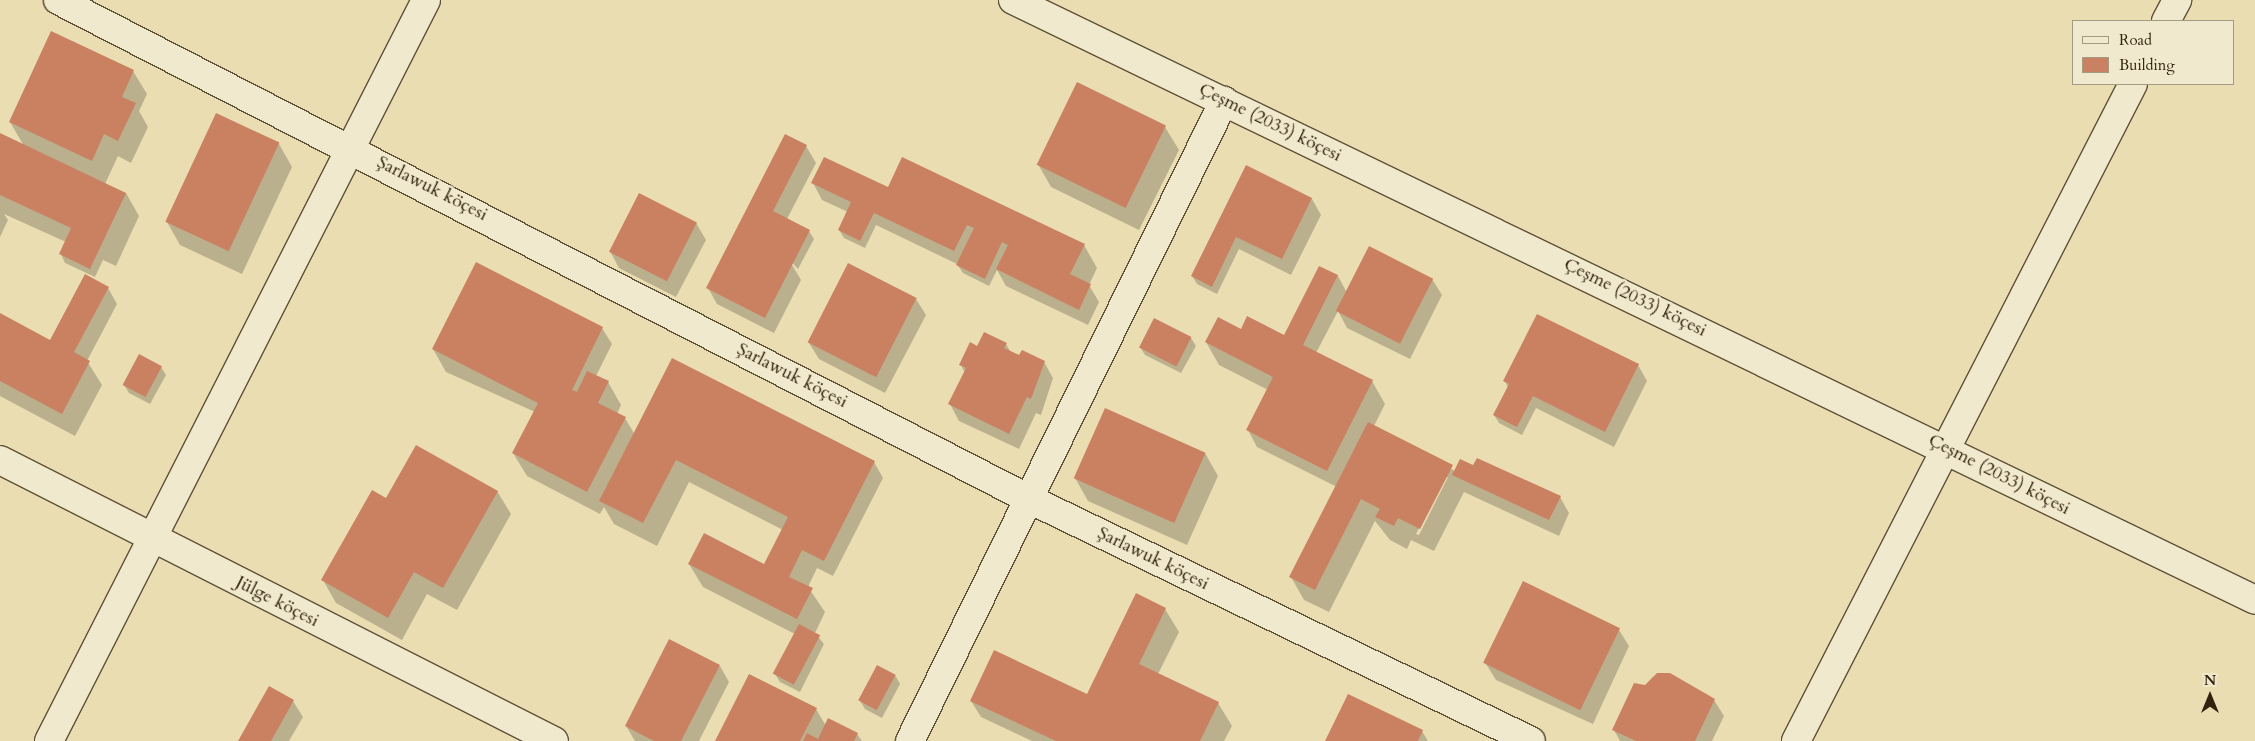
<!DOCTYPE html>
<meta charset="utf-8">
<style>
body{margin:0}
#map{position:relative;width:2255px;height:741px;overflow:hidden;background:#eaddb2;font-family:Cardo,serif}
div>[style]{position:absolute}
.shadow>*{inset:0;background:#0003}
.building>*{inset:0;background:#ca8162;transform-origin:0 0}
.roads{filter:drop-shadow(1px 0 #5f5138) drop-shadow(-1px 0 #5f5138) drop-shadow(0 1px #5f5138) drop-shadow(0 -1px #5f5138)}
.street>*{height:28px;margin:-14px;padding:0 14px;transform-origin:14px;border-radius:14px;background:#f1e9cd}
span{translate:-50% -50%;white-space:nowrap;text-align:center;line-height:1.15;-webkit-text-stroke:4.5px #f1e9cd;paint-order:stroke}
.street-label{font-size:18px;color:#312210}
.legend{position:absolute;left:2072px;top:20px;width:162px;height:65px;box-sizing:border-box;background:#f1e9cd;border:1px solid #a49981;margin:0;padding:6px 9px;list-style:none;font-size:15px;color:#312210}
.legend li{display:flex;align-items:center;gap:10px;height:25px}
.legend b{width:25px;border:1px solid #a49981}
.north{position:absolute;left:2185px;top:671px;width:50px;height:50px;-webkit-text-stroke:4px #f1e9cd;paint-order:stroke;rotate:0deg;font-size:14px;font-weight:700;line-height:20px;text-align:center;color:#312210}
.north::after{content:'';display:block;margin:auto;width:18px;height:22px;background:#312210;clip-path:polygon(50% 0,100% 100%,50% 72%,0 100%)}
</style>
<div id="map">
<div class="shadow">
<div style="clip-path:polygon(52px 33px,133px 71px,147px 94px,139px 111px,148px 127px,131px 163px,118px 156px,105px 184px,126px 193px,139px 216px,116px 266px,103px 260px,95px 277px,65px 263px,61px 254px,66px 242px,4px 214px,8px 220px,0 237px,0 135px,24px 146px,10px 122px)"></div>
<div style="clip-path:polygon(217px 115px,279px 144px,292px 167px,242px 274px,180px 245px,167px 222px)"></div>
<div style="clip-path:polygon(1165px 127px,1179px 150px,1139px 230px,1051px 187px,1038px 164px)"></div>
<div style="clip-path:polygon(785px 136px,806px 146px,816px 163px,787px 219px,809px 231px,814px 239px,798px 269px,788px 258px,801px 280px,774px 333px,717px 304px,708px 288px)"></div>
<div style="clip-path:polygon(1247px 167px,1312px 199px,1321px 215px,1291px 275px,1239px 249px,1217px 294px,1197px 284px,1192px 276px)"></div>
<div style="clip-path:polygon(813px 183px,888px 188px,1084px 245px,1097px 268px,1089px 285px,1099px 302px,1088px 325px,1006px 286px,997px 270px,989px 286px,963px 273px,957px 264px,876px 225px,865px 248px,844px 238px,839px 230px,848px 212px,822px 200px)"></div>
<div style="clip-path:polygon(639px 194px,696px 223px,706px 240px,676px 297px,619px 268px,610px 251px)"></div>
<div style="clip-path:polygon(evenodd,1320px 267px,1338px 276px,1347px 293px,1432px 279px,1442px 295px,1410px 359px,1347px 328px,1338px 311px,1316px 353px,1372px 381px,1385px 404px,1374px 426px,1455px 471px,1560px 497px,1569px 513px,1559px 536px,1464px 492px,1434px 551px,1411px 540px,1407px 549px,1390px 540px,1375px 521px,1329px 612px,1304px 600px,1291px 577px,1337px 487px,1257px 447px,1248px 430px,1268px 390px,1219px 365px,1206px 342px,1241px 331px,1285px 337px,1320px 267px,1446px 477px,1448px 477px,1419px 535px,1416px 534px,1446px 477px)"></div>
<div style="clip-path:polygon(108px 288px,117px 304px,87px 361px,102px 385px,75px 436px,0 396px,0 315px,51px 342px)"></div>
<div style="clip-path:polygon(916px 299px,926px 315px,885px 393px,819px 359px,809px 343px)"></div>
<div style="clip-path:polygon(602px 328px,612px 344px,596px 376px,608px 382px,621px 405px,617px 414px,625px 418px,635px 435px,874px 462px,883px 478px,833px 576px,817px 568px,808px 587px,825px 612px,815px 633px,824px 644px,800px 692px,780px 682px,775px 674px,795px 634px,703px 587px,689px 564px,765px 565px,783px 530px,689px 482px,657px 546px,614px 524px,604px 507px,600px 514px,527px 476px,513px 453px,535px 412px,446px 372px,433px 349px)"></div>
<div style="clip-path:polygon(1191px 338px,1196px 346px,1181px 373px,1145px 355px,1140px 347px)"></div>
<div style="clip-path:polygon(1006px 344px,1011px 353px,1044px 362px,1053px 378px,1041px 415px,1036px 413px,1019px 449px,959px 421px,950px 404px,965px 373px,961px 365px)"></div>
<div style="clip-path:polygon(1638px 365px,1647px 381px,1614px 447px,1536px 408px,1522px 435px,1499px 423px,1494px 415px,1508px 388px,1505px 381px)"></div>
<div style="clip-path:polygon(161px 367px,166px 375px,150px 404px,129px 393px,124px 385px)"></div>
<div style="clip-path:polygon(1205px 453px,1218px 476px,1187px 545px,1088px 501px,1075px 478px)"></div>
<div style="clip-path:polygon(497px 491px,511px 514px,457px 610px,427px 594px,402px 640px,336px 603px,323px 580px,387px 500px)"></div>
<div style="clip-path:polygon(1165px 609px,1179px 632px,1158px 674px,1218px 703px,1232px 726px,1224px 741px,1032px 741px,981px 717px,971px 701px,1088px 696px)"></div>
<div style="clip-path:polygon(1619px 630px,1629px 646px,1593px 724px,1496px 680px,1486px 664px)"></div>
<div style="clip-path:polygon(720px 666px,729px 682px,699px 741px,635px 741px,626px 726px)"></div>
<div style="clip-path:polygon(1669px 674px,1714px 700px,1724px 716px,1712px 741px,1620px 741px,1614px 730px,1645px 686px,1653px 677px)"></div>
<div style="clip-path:polygon(895px 675px,900px 684px,882px 718px,865px 709px,860px 701px)"></div>
<div style="clip-path:polygon(293px 701px,303px 717px,289px 741px,240px 741px)"></div>
<div style="clip-path:polygon(816px 709px,826px 726px,857px 734px,862px 741px,716px 741px)"></div>
<div style="clip-path:polygon(1422px 731px,1428px 741px,1327px 741px)"></div>
</div>
<div class="building">
<div style="clip-path:polygon(51px 31px,134px 70px,122px 97px,136px 103px,118px 141px,104px 134px,92px 161px,9px 122px)"></div>
<div style="left:1077px;top:82px;width:99px;height:92px;rotate:26deg"></div>
<div style="left:216px;top:113px;width:70px;height:120px;rotate:25deg"></div>
<div style="clip-path:polygon(0 133px,126px 193px,90px 269px,59px 254px,71px 228px,0 195px)"></div>
<div style="clip-path:polygon(785px 134px,807px 145px,773px 211px,810px 230px,765px 318px,706px 288px)"></div>
<div style="clip-path:polygon(824px 157px,888px 187px,902px 157px,1085px 244px,1070px 274px,1091px 284px,1079px 310px,996px 269px,1008px 245px,1002px 242px,985px 279px,956px 265px,974px 228px,967px 225px,954px 251px,874px 213px,860px 241px,838px 230px,851px 202px,811px 183px)"></div>
<div style="clip-path:polygon(1246px 165px,1312px 198px,1282px 259px,1236px 237px,1212px 287px,1191px 276px)"></div>
<div style="left:639px;top:193px;width:65px;height:66px;rotate:27deg"></div>
<div style="left:1369px;top:246px;width:72px;height:73px;rotate:27deg"></div>
<div style="clip-path:polygon(476px 262px,603px 327px,572px 390px,577px 392px,587px 371px,609px 381px,598px 403px,626px 417px,587px 492px,512px 453px,538px 403px,432px 349px)"></div>
<div style="left:848px;top:263px;width:77px;height:89px;rotate:27deg"></div>
<div style="clip-path:polygon(1319px 266px,1338px 275px,1303px 345px,1373px 380px,1327px 471px,1246px 430px,1273px 377px,1205px 342px,1218px 317px,1241px 329px,1247px 316px,1284px 335px)"></div>
<div style="clip-path:polygon(85px 274px,109px 287px,74px 352px,90px 361px,62px 414px,0 381px,0 313px,50px 340px)"></div>
<div style="clip-path:polygon(1537px 314px,1639px 364px,1605px 432px,1533px 396px,1517px 427px,1493px 415px,1509px 384px,1503px 381px)"></div>
<div style="left:1154px;top:318px;width:42px;height:33px;rotate:27deg"></div>
<div style="clip-path:polygon(984px 332px,1007px 343px,1004px 348px,1019px 355px,1022px 350px,1045px 361px,1031px 399px,1027px 397px,1009px 434px,948px 404px,966px 368px,959px 365px,970px 342px,977px 346px)"></div>
<div style="left:139px;top:354px;width:26px;height:35px;rotate:28deg"></div>
<div style="clip-path:polygon(672px 358px,875px 461px,824px 561px,802px 550px,789px 577px,813px 588px,797px 619px,688px 564px,704px 533px,764px 564px,788px 517px,676px 460px,643px 523px,599px 501px)"></div>
<div style="left:1105px;top:408px;width:110px;height:77px;rotate:24deg"></div>
<div style="clip-path:polygon(1368px 422px,1453px 465px,1420px 529px,1398px 518px,1394px 526px,1375px 517px,1380px 509px,1361px 499px,1315px 590px,1289px 577px)"></div>
<div style="clip-path:polygon(416px 445px,498px 491px,443px 588px,414px 572px,388px 618px,321px 580px,372px 490px,386px 498px)"></div>
<div style="clip-path:polygon(1477px 458px,1561px 496px,1549px 520px,1452px 475px,1460px 459px,1473px 465px)"></div>
<div style="left:1523px;top:581px;width:108px;height:91px;rotate:26deg"></div>
<div style="clip-path:polygon(1136px 593px,1166px 608px,1139px 664px,1219px 702px,1200px 741px,1056px 741px,970px 701px,994px 650px,1087px 694px)"></div>
<div style="left:799px;top:624px;width:24px;height:56px;rotate:28deg"></div>
<div style="clip-path:polygon(669px 639px,720px 665px,681px 741px,654px 741px,625px 726px)"></div>
<div style="left:877px;top:665px;width:21px;height:40px;rotate:28deg"></div>
<div style="clip-path:polygon(1657px 673px,1670px 673px,1715px 699px,1695px 741px,1636px 741px,1612px 730px,1634px 683px,1645px 685px)"></div>
<div style="clip-path:polygon(749px 674px,817px 708px,800px 741px,715px 741px)"></div>
<div style="clip-path:polygon(269px 686px,294px 700px,271px 741px,238px 741px)"></div>
<div style="clip-path:polygon(1348px 694px,1423px 730px,1418px 741px,1325px 741px)"></div>
<div style="clip-path:polygon(828px 718px,858px 733px,854px 741px,803px 741px,807px 733px,818px 739px)"></div>
</div>
<div class="roads">
<div class="street">
<div style="left:58px;top:0;width:1092px;rotate:27.2deg"></div>
<div style="left:1029px;top:499px;width:557px;rotate:25.74deg"></div>
<div style="left:1013px;top:0;width:1379px;rotate:25.78deg"></div>
<div style="left:2166px;top:21px;width:24px;rotate:-62deg"></div>
<div style="left:0;top:460px;width:621px;rotate:26.9deg"></div>
<div style="left:49px;top:741px;width:831px;rotate:-63.03deg"></div>
<div style="left:910px;top:741px;width:713px;rotate:-63.87deg"></div>
<div style="left:1796px;top:741px;width:738px;rotate:-62.85deg"></div>
</div>
</div>
<div class="street-label">
<span style="left:1270px;top:123px;rotate:26deg">Çeşme (2033) köçesi</span>
<span style="left:432px;top:189px;rotate:27deg">Şarlawuk köçesi</span>
<span style="left:1635px;top:298px;rotate:26deg">Çeşme (2033) köçesi</span>
<span style="left:792px;top:376px;rotate:27deg">Şarlawuk köçesi</span>
<span style="left:1999px;top:475px;rotate:27deg">Çeşme (2033) köçesi</span>
<span style="left:1153px;top:559px;rotate:26deg">Şarlawuk köçesi</span>
<span style="left:277px;top:602px;rotate:27deg">Jülge köçesi</span>
</div>
<ul class="legend">
<li><b style="height:6px;background:#f1e9cd"></b>Road</li>
<li><b style="height:14px;background:#ca8162"></b>Building</li>
</ul>
<div class="north">N</div>
</div>
